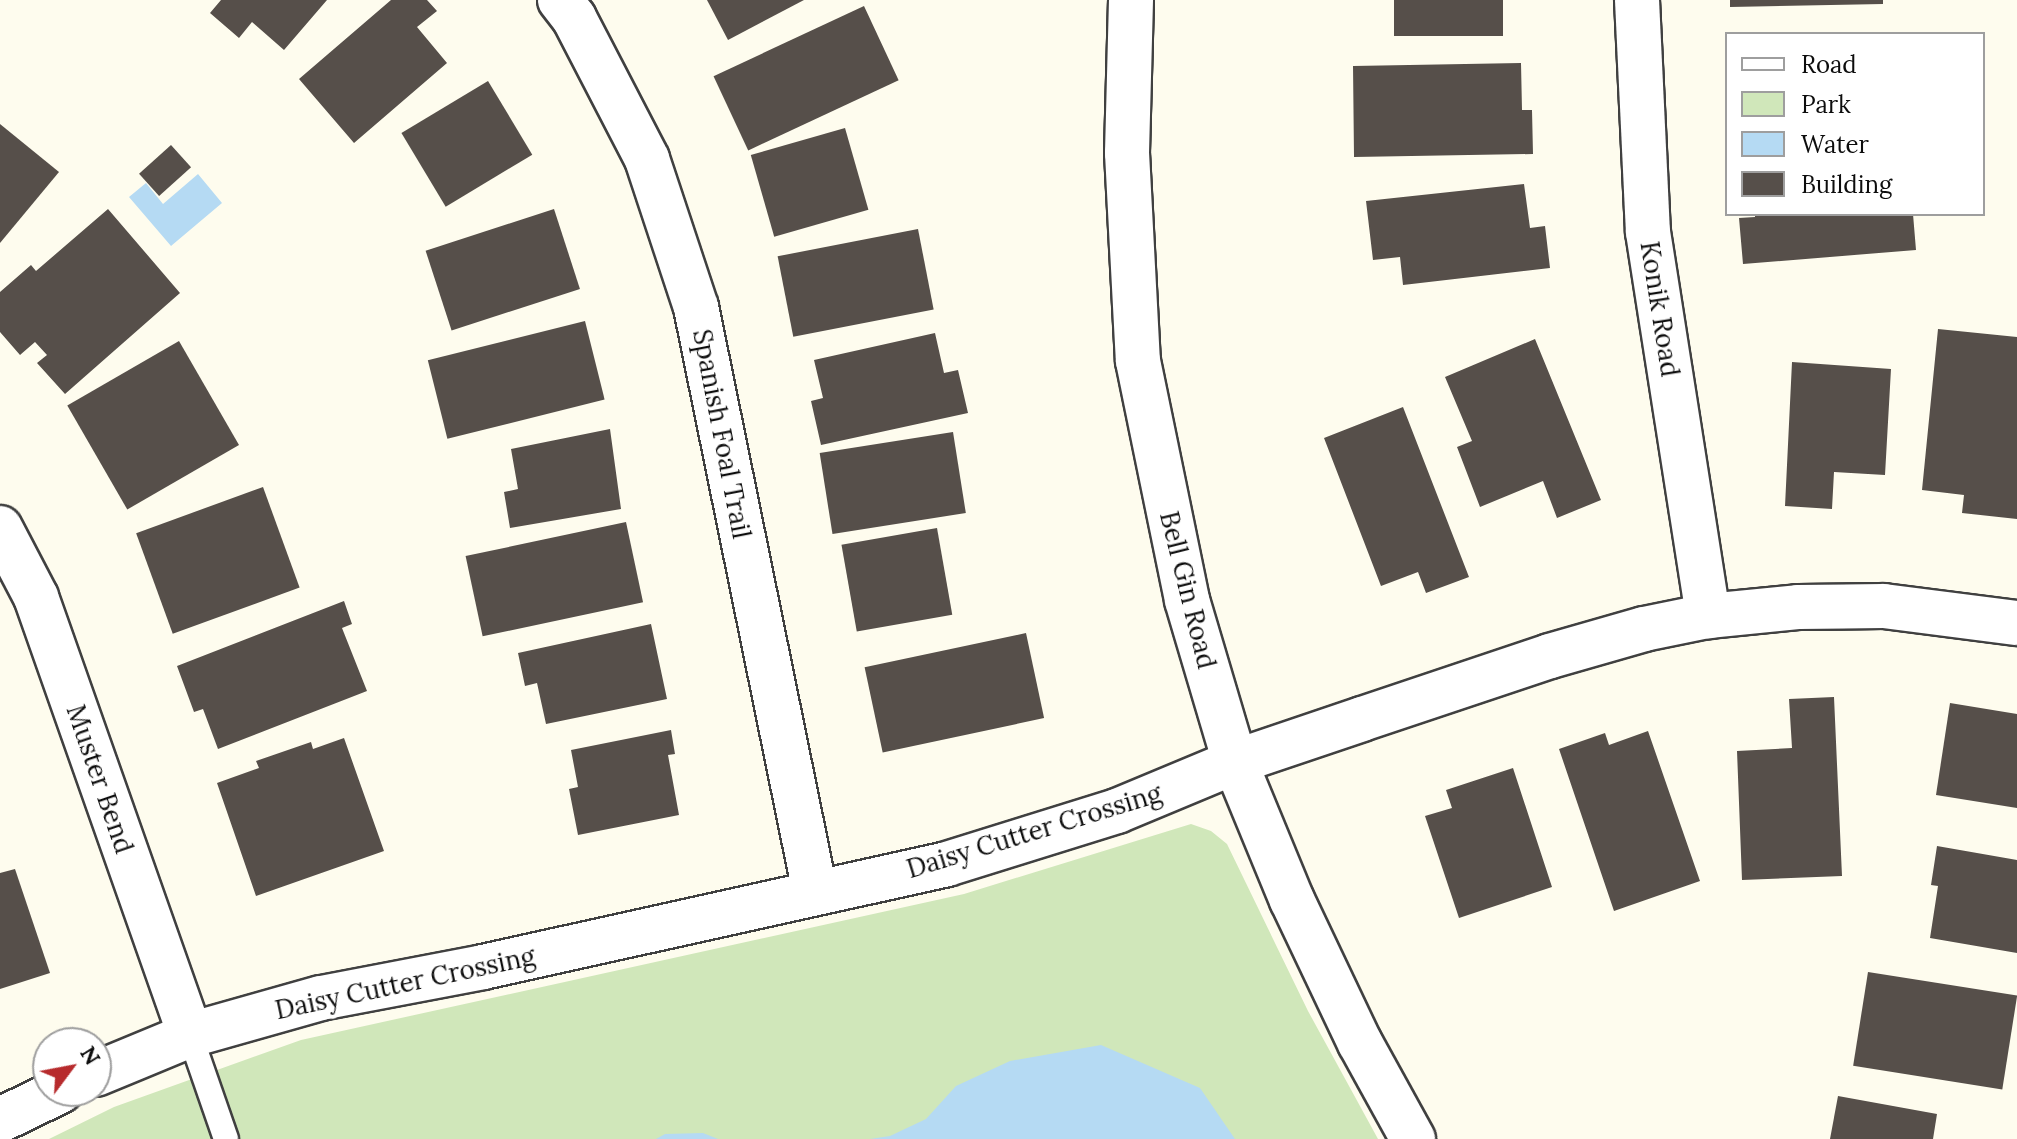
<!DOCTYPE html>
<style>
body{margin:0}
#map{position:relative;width:2017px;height:1139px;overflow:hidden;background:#fefcee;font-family:Lora,serif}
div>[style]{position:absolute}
.green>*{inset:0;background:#d0e7ba}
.water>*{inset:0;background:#b5daf3}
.building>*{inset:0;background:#564f4a;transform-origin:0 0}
.roads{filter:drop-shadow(2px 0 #404040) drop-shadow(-2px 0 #404040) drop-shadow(0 2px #404040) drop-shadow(0 -2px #404040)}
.service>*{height:24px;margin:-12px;padding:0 12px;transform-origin:12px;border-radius:12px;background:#fff}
.minor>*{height:44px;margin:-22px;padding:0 22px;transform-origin:22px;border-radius:22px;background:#fff}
span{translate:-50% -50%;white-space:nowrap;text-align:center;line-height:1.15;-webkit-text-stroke:8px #fff;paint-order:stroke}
.street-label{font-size:26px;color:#0d0d0d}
.legend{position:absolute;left:1725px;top:32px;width:260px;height:184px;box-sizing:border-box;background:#fff;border:2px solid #9e9e9e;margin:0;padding:10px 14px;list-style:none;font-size:24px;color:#0d0d0d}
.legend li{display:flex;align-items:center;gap:16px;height:40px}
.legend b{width:40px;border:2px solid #9e9e9e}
.north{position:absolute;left:32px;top:1027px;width:80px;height:80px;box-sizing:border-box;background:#fff;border:2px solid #9e9e9e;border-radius:50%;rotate:58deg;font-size:22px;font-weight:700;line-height:32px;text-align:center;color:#0d0d0d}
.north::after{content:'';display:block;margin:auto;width:28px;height:36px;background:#b72b2d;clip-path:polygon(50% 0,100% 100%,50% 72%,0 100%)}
</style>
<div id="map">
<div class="green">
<div style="clip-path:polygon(1191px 824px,1211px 831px,1227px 844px,1308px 1011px,1378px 1139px,49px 1139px,114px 1107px,301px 1040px,964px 894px)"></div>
</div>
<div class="water">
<div style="clip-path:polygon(198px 174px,222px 203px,171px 246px,129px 197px,146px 183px,163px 204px)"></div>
<div style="clip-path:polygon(1101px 1045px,1200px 1088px,1235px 1139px,870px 1139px,890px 1136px,926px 1119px,956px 1086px,1010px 1061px)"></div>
<div style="clip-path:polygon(703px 1133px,718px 1139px,656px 1139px,665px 1134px)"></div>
</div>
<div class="building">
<div style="clip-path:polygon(221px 0,327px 0,284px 50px,252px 22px,239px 38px,210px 13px)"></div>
<div style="clip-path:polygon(391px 0,427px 0,437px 11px,417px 27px,447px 63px,354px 143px,299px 79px)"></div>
<div style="clip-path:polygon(707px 0,804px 0,728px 40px)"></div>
<div style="left:1394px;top:0;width:109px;height:36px"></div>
<div style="clip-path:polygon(1730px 0,1883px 0,1883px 4px,1730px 7px)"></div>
<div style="left:864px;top:6px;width:82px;height:166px;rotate:65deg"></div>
<div style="clip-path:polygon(1521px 63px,1522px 110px,1532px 110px,1533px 154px,1354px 157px,1353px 66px)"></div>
<div style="left:488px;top:81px;width:86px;height:101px;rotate:59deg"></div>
<div style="clip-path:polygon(0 124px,59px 172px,0 243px)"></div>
<div style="left:845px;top:128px;width:85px;height:98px;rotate:74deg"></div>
<div style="left:171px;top:145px;width:30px;height:43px;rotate:48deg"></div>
<div style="clip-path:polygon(1524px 184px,1530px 228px,1545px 226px,1550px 268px,1403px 285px,1400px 257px,1373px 260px,1366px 201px)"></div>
<div style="clip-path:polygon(108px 209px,180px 293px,65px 394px,37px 363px,47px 355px,35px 342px,20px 355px,0 332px,0 292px,31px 265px,36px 271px)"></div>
<div style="left:554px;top:209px;width:84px;height:135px;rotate:72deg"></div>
<div style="clip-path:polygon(1755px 214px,1913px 214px,1916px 250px,1743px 264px,1739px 218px,1755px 217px)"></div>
<div style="left:918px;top:229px;width:82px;height:143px;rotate:79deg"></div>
<div style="left:585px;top:321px;width:81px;height:162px;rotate:76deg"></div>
<div style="clip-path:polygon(1938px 329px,2017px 337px,2017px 519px,1962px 513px,1964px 495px,1922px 490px)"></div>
<div style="clip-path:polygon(935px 333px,944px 373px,958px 370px,968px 413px,821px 445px,811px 401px,823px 398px,814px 360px)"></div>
<div style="clip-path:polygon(1535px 339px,1601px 500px,1557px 518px,1543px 481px,1480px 507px,1457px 447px,1472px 441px,1445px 377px)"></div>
<div style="left:179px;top:341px;width:120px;height:129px;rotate:60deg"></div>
<div style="clip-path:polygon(1792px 362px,1891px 369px,1885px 475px,1834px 472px,1832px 509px,1785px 506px)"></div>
<div style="clip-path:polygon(1403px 407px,1469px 577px,1426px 593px,1418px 572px,1381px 586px,1324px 438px)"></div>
<div style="clip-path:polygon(610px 429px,621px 509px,510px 528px,504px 492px,518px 489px,511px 449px)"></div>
<div style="left:953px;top:432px;width:82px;height:135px;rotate:81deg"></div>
<div style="left:263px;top:487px;width:107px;height:135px;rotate:70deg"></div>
<div style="left:626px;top:522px;width:82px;height:164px;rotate:78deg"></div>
<div style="left:937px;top:528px;width:88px;height:97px;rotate:80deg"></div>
<div style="clip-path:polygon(344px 601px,352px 624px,342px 628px,367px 691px,218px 749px,203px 709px,194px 712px,177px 666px)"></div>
<div style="clip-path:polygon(651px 624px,667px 699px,546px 724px,537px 683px,525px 686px,518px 653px)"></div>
<div style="left:1026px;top:633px;width:87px;height:165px;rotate:78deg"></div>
<div style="clip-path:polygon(1834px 697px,1842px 876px,1742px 880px,1737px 751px,1792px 748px,1789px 699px)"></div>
<div style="clip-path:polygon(1950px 703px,2017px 714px,2017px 808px,1936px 795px)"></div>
<div style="clip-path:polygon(671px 730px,675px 754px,668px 755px,679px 815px,578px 835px,569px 789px,578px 787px,571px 750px)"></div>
<div style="clip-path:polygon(1648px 731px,1700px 881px,1614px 911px,1559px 749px,1605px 733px,1609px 745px)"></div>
<div style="clip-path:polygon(344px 738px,384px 851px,256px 896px,217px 783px,259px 768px,256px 761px,311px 742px,313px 749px)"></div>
<div style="clip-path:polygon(1513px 768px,1552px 887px,1459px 918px,1425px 816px,1452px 808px,1446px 790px)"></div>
<div style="clip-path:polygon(1937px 846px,2017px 860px,2017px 953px,1930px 938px,1938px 886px,1931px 885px)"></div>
<div style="clip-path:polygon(15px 869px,50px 973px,0 989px,0 873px)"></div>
<div style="left:1868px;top:972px;width:151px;height:95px;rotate:9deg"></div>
<div style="clip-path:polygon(1838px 1096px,1937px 1114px,1933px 1139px,1830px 1139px)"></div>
</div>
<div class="roads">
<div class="service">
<div style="left:190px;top:1035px;width:110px;rotate:70.9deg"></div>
</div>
<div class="minor">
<div style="left:560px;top:0;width:23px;rotate:52deg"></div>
<div style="left:574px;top:18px;width:159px;rotate:62.6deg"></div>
<div style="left:647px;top:159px;width:156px;rotate:71.7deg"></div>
<div style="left:696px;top:307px;width:597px;rotate:78.5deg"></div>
<div style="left:1131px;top:0;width:153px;rotate:91.5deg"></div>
<div style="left:1127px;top:153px;width:208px;rotate:87deg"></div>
<div style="left:1138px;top:361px;width:244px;rotate:78.4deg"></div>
<div style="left:1187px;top:600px;width:169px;rotate:73.5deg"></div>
<div style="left:1235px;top:762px;width:149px;rotate:67.6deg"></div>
<div style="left:1292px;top:900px;width:158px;rotate:64.6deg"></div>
<div style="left:1360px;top:1043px;width:110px;rotate:61.1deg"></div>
<div style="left:1637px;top:0;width:232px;rotate:87.3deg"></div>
<div style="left:1648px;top:232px;width:389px;rotate:81.1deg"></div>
<div style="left:0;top:528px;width:78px;rotate:62.4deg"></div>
<div style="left:36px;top:597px;width:464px;rotate:70.6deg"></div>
<div style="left:96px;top:1074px;width:102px;rotate:-22.5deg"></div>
<div style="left:190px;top:1035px;width:136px;rotate:-15.8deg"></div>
<div style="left:321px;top:998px;width:165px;rotate:-10.8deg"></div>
<div style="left:483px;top:967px;width:475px;rotate:-12.5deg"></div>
<div style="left:947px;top:864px;width:178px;rotate:-17.3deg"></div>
<div style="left:1117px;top:811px;width:128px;rotate:-22.6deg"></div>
<div style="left:1235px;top:762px;width:134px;rotate:-18.7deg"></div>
<div style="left:1362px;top:719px;width:198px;rotate:-18.5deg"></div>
<div style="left:1550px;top:656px;width:98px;rotate:-16deg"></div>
<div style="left:1644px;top:629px;width:65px;rotate:-11.5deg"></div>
<div style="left:1708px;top:616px;width:90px;rotate:-5.7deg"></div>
<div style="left:1798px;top:607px;width:86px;rotate:-0.7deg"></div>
<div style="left:1884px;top:606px;width:134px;rotate:7.3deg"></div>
<div style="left:0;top:1120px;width:67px;rotate:-25.8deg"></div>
</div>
</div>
<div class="street-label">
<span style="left:1660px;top:309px;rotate:81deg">Konik Road</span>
<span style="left:722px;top:434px;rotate:79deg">Spanish Foal Trail</span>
<span style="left:1188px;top:590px;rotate:76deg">Bell Gin Road</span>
<span style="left:100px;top:779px;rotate:71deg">Muster Bend</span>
<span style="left:1034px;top:831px;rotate:-17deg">Daisy Cutter Crossing</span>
<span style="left:405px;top:983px;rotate:-12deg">Daisy Cutter Crossing</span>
</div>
<ul class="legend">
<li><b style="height:10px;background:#fff"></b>Road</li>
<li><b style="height:22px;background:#d0e7ba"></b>Park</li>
<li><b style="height:22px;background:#b5daf3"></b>Water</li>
<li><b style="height:22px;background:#564f4a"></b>Building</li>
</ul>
<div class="north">N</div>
</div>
